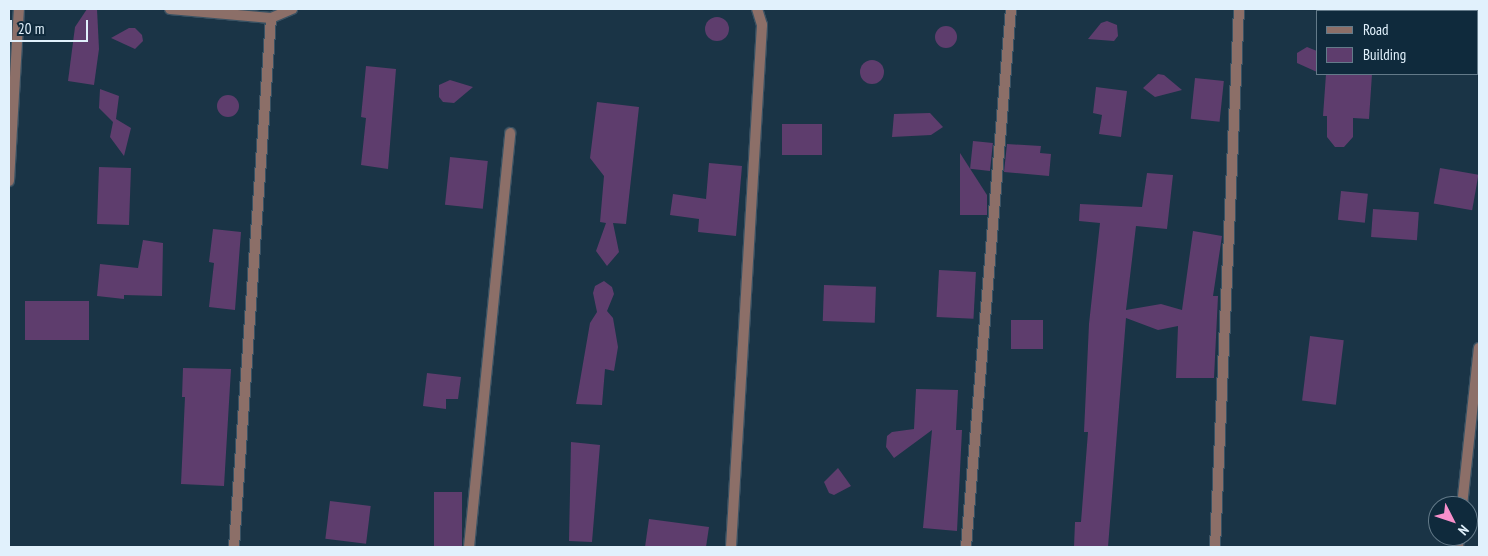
<!DOCTYPE html>
<style>
body{margin:0}
#map{position:relative;width:1488px;height:556px;overflow:hidden;background:#1a3446;font-family:"PT Sans Narrow",sans-serif}
div>[style]{position:absolute}
.building>*{inset:0;background:#5e3d6d;transform-origin:0 0}
.round{border-radius:50%}
.roads{filter:drop-shadow(1px 0 #3a5263) drop-shadow(-1px 0 #3a5263) drop-shadow(0 1px #3a5263) drop-shadow(0 -1px #3a5263)}
.street>*{height:10px;margin:-5px;padding:0 5px;transform-origin:5px;border-radius:5px;background:#8c6f68}
span{translate:-50% -50%;white-space:nowrap;text-align:center;line-height:1.15;-webkit-text-stroke:4px #0f2a3c;paint-order:stroke}
.frame{position:absolute;inset:0;border:10px solid #e1f1fc;pointer-events:none}
.legend{position:absolute;left:1316px;top:10px;width:162px;height:65px;box-sizing:border-box;background:#0f2a3c;border:1px solid #637a89;margin:0;padding:6px 9px;list-style:none;font-size:15px;color:#e1f1fc}
.legend li{display:flex;align-items:center;gap:10px;height:25px}
.legend b{width:25px;border:1px solid #637a89}
.north{position:absolute;left:1428px;top:496px;width:50px;height:50px;box-sizing:border-box;background:#0f2a3c;border:1px solid #637a89;border-radius:50%;rotate:131deg;font-size:14px;font-weight:700;line-height:20px;text-align:center;color:#e1f1fc}
.north::after{content:'';display:block;margin:auto;width:18px;height:22px;background:#f890cb;clip-path:polygon(50% 0,100% 100%,50% 72%,0 100%)}
.scale{position:absolute;left:10px;top:20px;width:78px;height:22px;box-sizing:border-box;border:2px solid #e1f1fc;border-top:0;padding-left:6px;font-size:15px;line-height:18px;white-space:nowrap;color:#e1f1fc;-webkit-text-stroke:4px #0f2a3c;paint-order:stroke}
</style>
<div id="map">
<div class="building">
<div style="clip-path:polygon(87px 9px,97px 9px,99px 49px,94px 85px,68px 81px,75px 27px)"></div>
<div class="round" style="left:705px;top:17px;width:24px;height:24px"></div>
<div style="clip-path:polygon(1107px 21px,1117px 25px,1118px 36px,1114px 41px,1088px 39px,1101px 23px)"></div>
<div class="round" style="left:935px;top:26px;width:22px;height:22px"></div>
<div style="clip-path:polygon(129px 28px,135px 28px,142px 35px,143px 41px,135px 49px,111px 38px)"></div>
<div style="clip-path:polygon(1307px 47px,1317px 51px,1317px 72px,1297px 63px,1297px 53px)"></div>
<div class="round" style="left:860px;top:60px;width:24px;height:24px"></div>
<div style="clip-path:polygon(366px 66px,396px 69px,388px 169px,361px 165px,366px 118px,361px 117px)"></div>
<div style="clip-path:polygon(1158px 74px,1164px 75px,1182px 90px,1155px 97px,1143px 88px)"></div>
<div style="clip-path:polygon(1326px 74px,1372px 74px,1369px 119px,1353px 118px,1353px 137px,1344px 147px,1335px 147px,1327px 137px,1327px 116px,1323px 116px)"></div>
<div style="left:1195px;top:78px;width:29px;height:41px;rotate:6deg"></div>
<div style="clip-path:polygon(450px 80px,473px 87px,454px 103px,443px 102px,439px 97px,439px 85px)"></div>
<div style="clip-path:polygon(1096px 87px,1127px 91px,1121px 137px,1099px 134px,1102px 115px,1093px 113px)"></div>
<div style="clip-path:polygon(100px 89px,119px 96px,116px 119px,131px 128px,124px 156px,110px 137px,113px 122px,99px 108px)"></div>
<div class="round" style="left:217px;top:95px;width:22px;height:22px"></div>
<div style="clip-path:polygon(597px 102px,639px 107px,626px 224px,613px 223px,619px 252px,607px 266px,596px 251px,606px 223px,600px 222px,604px 176px,590px 158px)"></div>
<div style="clip-path:polygon(930px 113px,943px 127px,931px 135px,892px 137px,894px 114px)"></div>
<div style="left:782px;top:124px;width:40px;height:31px"></div>
<div style="left:973px;top:141px;width:20px;height:28px;rotate:6deg"></div>
<div style="clip-path:polygon(1007px 144px,1041px 146px,1040px 153px,1051px 154px,1049px 176px,1004px 172px)"></div>
<div style="clip-path:polygon(960px 153px,987px 195px,987px 215px,960px 215px)"></div>
<div style="left:450px;top:157px;width:38px;height:48px;rotate:6deg"></div>
<div style="clip-path:polygon(709px 163px,742px 166px,736px 236px,698px 232px,699px 219px,670px 215px,673px 194px,706px 199px)"></div>
<div style="left:99px;top:167px;width:32px;height:57px;rotate:2deg"></div>
<div style="left:1440px;top:168px;width:39px;height:36px;rotate:10deg"></div>
<div style="clip-path:polygon(1147px 173px,1173px 175px,1167px 229px,1136px 226px,1126px 310px,1161px 304px,1182px 310px,1193px 231px,1222px 236px,1213px 296px,1218px 296px,1214px 378px,1176px 378px,1178px 326px,1158px 330px,1126px 318px,1108px 547px,1074px 547px,1075px 522px,1081px 522px,1088px 432px,1084px 432px,1089px 324px,1100px 223px,1079px 221px,1080px 204px,1142px 207px)"></div>
<div style="left:1341px;top:191px;width:27px;height:29px;rotate:6deg"></div>
<div style="left:1373px;top:209px;width:46px;height:28px;rotate:4deg"></div>
<div style="clip-path:polygon(213px 229px,241px 232px,235px 310px,209px 307px,214px 263px,209px 262px)"></div>
<div style="clip-path:polygon(143px 240px,163px 243px,162px 296px,124px 295px,124px 299px,97px 296px,100px 264px,138px 268px)"></div>
<div style="left:939px;top:270px;width:37px;height:47px;rotate:3deg"></div>
<div style="clip-path:polygon(604px 281px,612px 287px,614px 294px,607px 311px,613px 318px,618px 347px,614px 371px,605px 369px,602px 405px,576px 404px,590px 323px,597px 312px,593px 293px,595px 286px)"></div>
<div style="left:824px;top:285px;width:52px;height:36px;rotate:2deg"></div>
<div style="left:89px;top:301px;width:39px;height:64px;rotate:90deg"></div>
<div style="left:1011px;top:320px;width:32px;height:29px"></div>
<div style="left:1310px;top:336px;width:34px;height:65px;rotate:7deg"></div>
<div style="clip-path:polygon(183px 368px,231px 369px,224px 486px,181px 484px,185px 397px,182px 397px)"></div>
<div style="clip-path:polygon(427px 373px,461px 377px,458px 399px,446px 399px,446px 409px,423px 406px)"></div>
<div style="clip-path:polygon(916px 389px,958px 390px,956px 430px,962px 430px,957px 531px,923px 528px,932px 430px,894px 458px,886px 447px,887px 436px,892px 432px,914px 429px)"></div>
<div style="clip-path:polygon(571px 442px,600px 445px,592px 542px,569px 541px)"></div>
<div style="clip-path:polygon(838px 468px,851px 486px,834px 495px,829px 493px,824px 482px)"></div>
<div style="left:434px;top:492px;width:28px;height:55px"></div>
<div style="left:330px;top:501px;width:41px;height:38px;rotate:7deg"></div>
<div style="clip-path:polygon(649px 519px,709px 527px,706px 547px,645px 547px)"></div>
</div>
<div class="roads">
<div class="street">
<div style="left:170px;top:9px;width:101px;rotate:5.1deg"></div>
<div style="left:271px;top:18px;width:23px;rotate:-23deg"></div>
<div style="left:9px;top:181px;width:172px;rotate:-86.7deg"></div>
<div style="left:1462px;top:506px;width:159px;rotate:-83.9deg"></div>
<div style="left:234px;top:547px;width:530px;rotate:-86deg"></div>
<div style="left:469px;top:547px;width:416px;rotate:-84.3deg"></div>
<div style="left:731px;top:547px;width:523px;rotate:-86.6deg"></div>
<div style="left:762px;top:25px;width:17px;rotate:-107deg"></div>
<div style="left:966px;top:547px;width:540px;rotate:-85.22deg"></div>
<div style="left:1215px;top:547px;width:539px;rotate:-87.45deg"></div>
<div style="left:1458px;top:547px;width:11px;rotate:-85deg"></div>
</div>
</div>
<div class="frame"></div>
<ul class="legend">
<li><b style="height:6px;background:#8c6f68"></b>Road</li>
<li><b style="height:14px;background:#5e3d6d"></b>Building</li>
</ul>
<div class="north">N</div>
<div class="scale">20 m</div>
</div>
